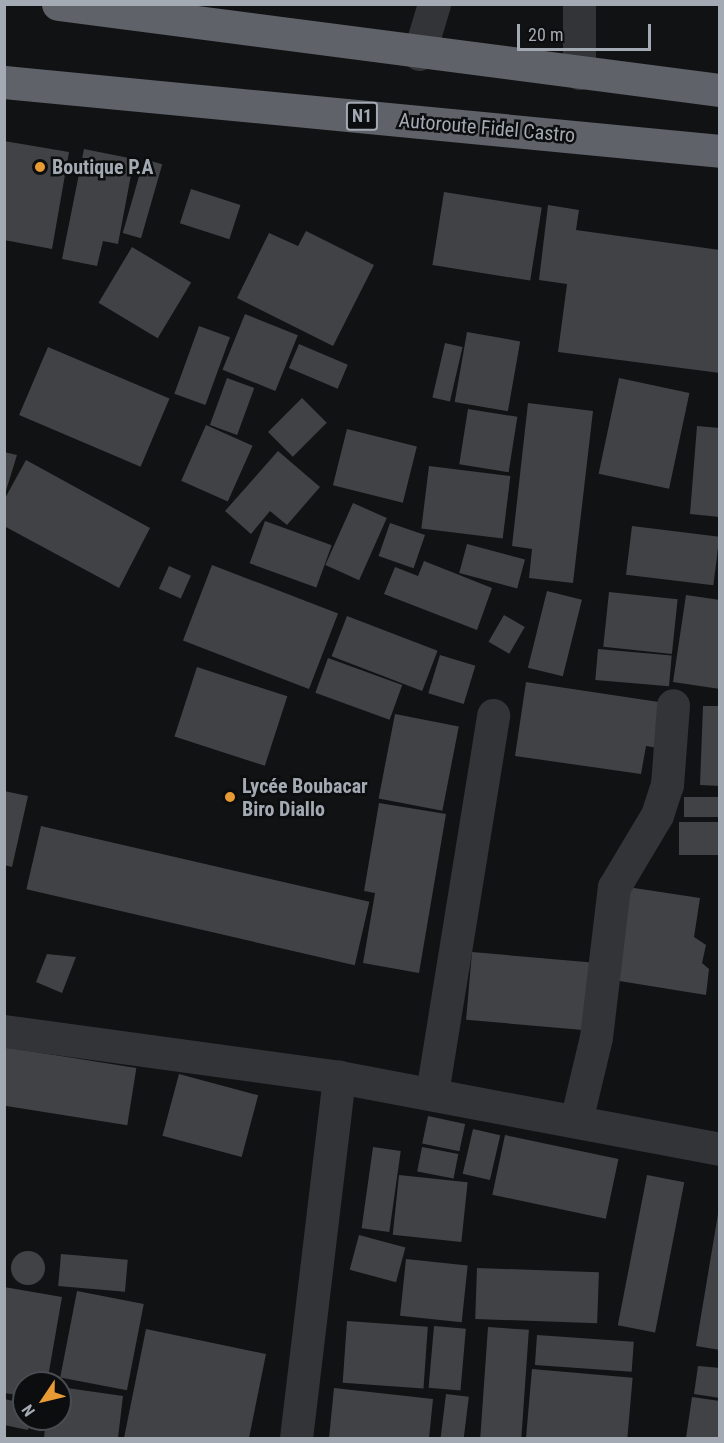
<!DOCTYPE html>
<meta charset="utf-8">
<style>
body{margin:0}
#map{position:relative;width:724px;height:1443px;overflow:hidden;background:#111213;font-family:"Roboto Condensed",sans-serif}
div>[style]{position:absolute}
.building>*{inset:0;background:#404246;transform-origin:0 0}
.round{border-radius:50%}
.minor>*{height:33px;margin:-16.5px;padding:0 16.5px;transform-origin:16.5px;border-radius:16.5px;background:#333438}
.highway>*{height:33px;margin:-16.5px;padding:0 16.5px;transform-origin:16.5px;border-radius:16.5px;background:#5f6268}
.dots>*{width:16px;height:16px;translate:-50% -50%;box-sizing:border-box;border:3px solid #0c0d0e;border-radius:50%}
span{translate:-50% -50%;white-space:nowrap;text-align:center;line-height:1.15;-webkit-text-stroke:5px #0c0d0e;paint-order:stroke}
.shield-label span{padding:2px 4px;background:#0c0d0e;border:2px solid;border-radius:4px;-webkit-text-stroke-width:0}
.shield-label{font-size:18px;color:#a3aab3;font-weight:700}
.street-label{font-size:20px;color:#a3aab3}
.poi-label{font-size:20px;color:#a3aab3;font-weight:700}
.left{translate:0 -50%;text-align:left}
.frame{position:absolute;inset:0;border:6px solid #a3aab3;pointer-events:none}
.north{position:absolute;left:12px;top:1371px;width:60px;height:60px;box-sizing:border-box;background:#0c0d0e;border:2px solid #484c50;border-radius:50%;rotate:235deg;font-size:16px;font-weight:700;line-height:24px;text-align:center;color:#a3aab3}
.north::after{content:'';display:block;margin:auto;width:21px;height:27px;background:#e89b34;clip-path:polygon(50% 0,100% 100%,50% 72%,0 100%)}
.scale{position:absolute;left:517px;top:24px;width:134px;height:27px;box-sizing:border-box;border:3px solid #a3aab3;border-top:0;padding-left:8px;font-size:18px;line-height:21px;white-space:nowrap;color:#a3aab3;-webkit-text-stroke:4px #0c0d0e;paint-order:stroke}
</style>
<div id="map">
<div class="building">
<div style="clip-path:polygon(4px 141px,69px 152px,52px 249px,4px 240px)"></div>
<div style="clip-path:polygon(84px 149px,134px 159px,118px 244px,103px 241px,97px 266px,62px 259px)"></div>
<div style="left:144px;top:159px;width:19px;height:77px;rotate:16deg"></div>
<div style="left:191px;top:189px;width:52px;height:36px;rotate:18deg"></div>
<div style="left:444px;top:192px;width:99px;height:74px;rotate:9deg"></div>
<div style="clip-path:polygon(548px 205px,579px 210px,576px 230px,720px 250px,720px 373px,558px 352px,567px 284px,539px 280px)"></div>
<div style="clip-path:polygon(306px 231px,374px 265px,333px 346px,237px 298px,269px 233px,298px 246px)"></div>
<div style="left:132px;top:247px;width:69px;height:65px;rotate:31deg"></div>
<div style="left:245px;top:314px;width:57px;height:60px;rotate:22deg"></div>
<div style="left:199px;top:326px;width:33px;height:72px;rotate:20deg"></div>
<div style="left:467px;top:332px;width:54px;height:71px;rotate:10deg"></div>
<div style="left:445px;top:343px;width:18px;height:56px;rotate:13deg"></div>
<div style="left:299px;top:344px;width:53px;height:26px;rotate:23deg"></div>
<div style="left:48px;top:347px;width:132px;height:74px;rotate:23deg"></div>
<div style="left:227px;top:378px;width:29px;height:50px;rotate:20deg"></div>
<div style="left:619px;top:378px;width:72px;height:98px;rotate:12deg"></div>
<div style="left:302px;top:398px;width:35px;height:48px;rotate:45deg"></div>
<div style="clip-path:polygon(528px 403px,593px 411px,573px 583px,529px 578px,532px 549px,512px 546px)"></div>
<div style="left:468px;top:409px;width:50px;height:56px;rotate:9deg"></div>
<div style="left:206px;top:425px;width:51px;height:61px;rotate:24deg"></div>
<div style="clip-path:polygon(697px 426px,720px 428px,720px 517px,690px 514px)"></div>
<div style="left:347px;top:429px;width:72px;height:58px;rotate:14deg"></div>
<div style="clip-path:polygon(278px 451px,320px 487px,287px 525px,270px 511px,251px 534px,225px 511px)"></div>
<div style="clip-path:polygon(4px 452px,17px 455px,5px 494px,4px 494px)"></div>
<div style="clip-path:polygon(26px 460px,150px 528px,119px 588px,4px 526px,4px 500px)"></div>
<div style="left:429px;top:466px;width:82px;height:63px;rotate:7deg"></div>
<div style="left:353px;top:503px;width:37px;height:68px;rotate:24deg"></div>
<div style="left:265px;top:521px;width:71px;height:45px;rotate:20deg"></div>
<div style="left:390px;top:523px;width:37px;height:35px;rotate:19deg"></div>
<div style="left:632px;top:526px;width:88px;height:49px;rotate:7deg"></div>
<div style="left:467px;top:544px;width:60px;height:30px;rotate:15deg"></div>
<div style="clip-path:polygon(424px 561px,492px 588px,477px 630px,384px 594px,395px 567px,418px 576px)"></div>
<div style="left:212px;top:565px;width:135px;height:81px;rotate:21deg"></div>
<div style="left:169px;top:566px;width:24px;height:25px;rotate:24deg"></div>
<div style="left:547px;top:591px;width:36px;height:79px;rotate:14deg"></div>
<div style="left:609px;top:592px;width:69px;height:55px;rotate:6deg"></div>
<div style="clip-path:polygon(686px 595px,720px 600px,720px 689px,673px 682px)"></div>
<div style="left:504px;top:615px;width:24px;height:31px;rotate:30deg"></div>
<div style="left:347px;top:616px;width:97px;height:43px;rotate:21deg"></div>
<div style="left:598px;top:649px;width:74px;height:31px;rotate:5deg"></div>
<div style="left:440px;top:655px;width:37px;height:40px;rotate:17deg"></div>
<div style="left:328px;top:658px;width:79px;height:37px;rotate:20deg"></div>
<div style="left:197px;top:667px;width:95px;height:73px;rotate:18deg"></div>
<div style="clip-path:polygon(526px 682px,672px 704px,665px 749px,646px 746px,641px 774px,515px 756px)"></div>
<div style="clip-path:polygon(703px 706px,720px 706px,720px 786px,700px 785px)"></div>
<div style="left:395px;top:714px;width:65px;height:86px;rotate:11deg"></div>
<div style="clip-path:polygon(4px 791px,28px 796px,12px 867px,4px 865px)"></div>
<div style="left:684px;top:797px;width:36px;height:20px"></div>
<div style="clip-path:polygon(379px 803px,446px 814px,419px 973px,363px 963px,375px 893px,364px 891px)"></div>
<div style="left:720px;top:822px;width:33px;height:41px;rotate:90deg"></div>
<div style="left:41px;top:826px;width:337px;height:65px;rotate:13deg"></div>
<div style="clip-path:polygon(621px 886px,700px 898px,694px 937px,706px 945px,702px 963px,709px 969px,706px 995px,607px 979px)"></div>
<div style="left:472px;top:952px;width:120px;height:68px;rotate:5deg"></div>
<div style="clip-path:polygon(47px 954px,76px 957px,62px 993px,36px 982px)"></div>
<div style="left:4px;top:1047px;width:134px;height:58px;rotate:9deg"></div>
<div style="left:179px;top:1074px;width:82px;height:64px;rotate:15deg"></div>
<div style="left:428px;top:1116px;width:38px;height:28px;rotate:12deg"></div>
<div style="left:473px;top:1129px;width:28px;height:46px;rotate:13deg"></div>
<div style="left:505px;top:1135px;width:116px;height:61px;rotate:12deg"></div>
<div style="left:373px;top:1147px;width:28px;height:82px;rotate:8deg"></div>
<div style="left:422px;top:1147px;width:37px;height:25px;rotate:11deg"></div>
<div style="left:399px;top:1175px;width:69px;height:60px;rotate:6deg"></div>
<div style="left:647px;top:1175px;width:38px;height:153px;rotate:11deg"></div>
<div style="clip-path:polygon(720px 1202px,720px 1350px,696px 1346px)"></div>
<div style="left:359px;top:1235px;width:48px;height:36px;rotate:15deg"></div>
<div class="round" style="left:11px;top:1251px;width:34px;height:34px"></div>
<div style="left:61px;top:1254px;width:67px;height:32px;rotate:5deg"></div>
<div style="left:406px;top:1259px;width:62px;height:57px;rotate:6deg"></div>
<div style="left:477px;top:1268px;width:122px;height:51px;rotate:2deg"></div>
<div style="clip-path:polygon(4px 1287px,62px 1297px,47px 1383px,24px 1383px,24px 1396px,4px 1393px)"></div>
<div style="left:77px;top:1291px;width:68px;height:88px;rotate:11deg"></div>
<div style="left:347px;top:1321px;width:81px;height:62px;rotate:4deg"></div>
<div style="left:434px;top:1326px;width:32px;height:62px;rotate:5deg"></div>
<div style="left:488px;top:1327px;width:41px;height:111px;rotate:4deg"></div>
<div style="clip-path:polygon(146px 1329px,266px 1354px,249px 1438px,124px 1438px)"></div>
<div style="left:537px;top:1335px;width:97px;height:30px;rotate:4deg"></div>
<div style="clip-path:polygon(698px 1366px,720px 1368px,720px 1398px,694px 1394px)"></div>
<div style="left:532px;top:1369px;width:101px;height:69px;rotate:5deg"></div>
<div style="clip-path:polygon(60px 1387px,123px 1396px,118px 1438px,44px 1438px,46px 1419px,60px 1419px)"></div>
<div style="clip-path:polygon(334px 1388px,433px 1399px,429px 1438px,329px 1438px)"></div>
<div style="left:446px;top:1394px;width:23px;height:44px;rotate:7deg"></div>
<div style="clip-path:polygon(692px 1397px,720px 1401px,720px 1438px,686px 1438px)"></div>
<div style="clip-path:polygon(4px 1399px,24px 1403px,24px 1419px,31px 1419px,28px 1430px,4px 1425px)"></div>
</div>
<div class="minor">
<div style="left:579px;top:4px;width:69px;rotate:90deg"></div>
<div style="left:419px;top:54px;width:52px;rotate:-73.3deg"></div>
<div style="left:4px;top:1031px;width:338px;rotate:7.8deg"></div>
<div style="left:339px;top:1077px;width:388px;rotate:10.7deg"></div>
<div style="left:432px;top:1093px;width:383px;rotate:-80.8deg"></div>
<div style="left:576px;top:1121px;width:86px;rotate:-76.6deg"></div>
<div style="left:596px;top:1037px;width:151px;rotate:-83.2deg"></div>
<div style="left:614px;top:887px;width:84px;rotate:-59.2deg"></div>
<div style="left:657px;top:815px;width:32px;rotate:-72deg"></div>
<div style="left:667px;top:785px;width:80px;rotate:-85.7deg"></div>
<div style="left:296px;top:1438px;width:364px;rotate:-83.2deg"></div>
</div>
<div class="highway">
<div style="left:58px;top:4px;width:668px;rotate:7.4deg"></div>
<div style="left:4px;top:82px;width:719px;rotate:5.5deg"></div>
</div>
<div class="dots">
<div style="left:40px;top:167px;background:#e89b34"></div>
<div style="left:230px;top:797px;background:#e89b34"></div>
</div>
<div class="shield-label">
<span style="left:362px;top:116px">N1</span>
</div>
<div class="street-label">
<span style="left:487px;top:128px;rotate:5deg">Autoroute Fidel Castro</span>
</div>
<div class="poi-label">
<span class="left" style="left:52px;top:167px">Boutique P.A</span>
<span class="left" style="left:242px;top:798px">Lycée Boubacar<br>Biro Diallo</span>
</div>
<div class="frame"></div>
<div class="north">N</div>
<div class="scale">20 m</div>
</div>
